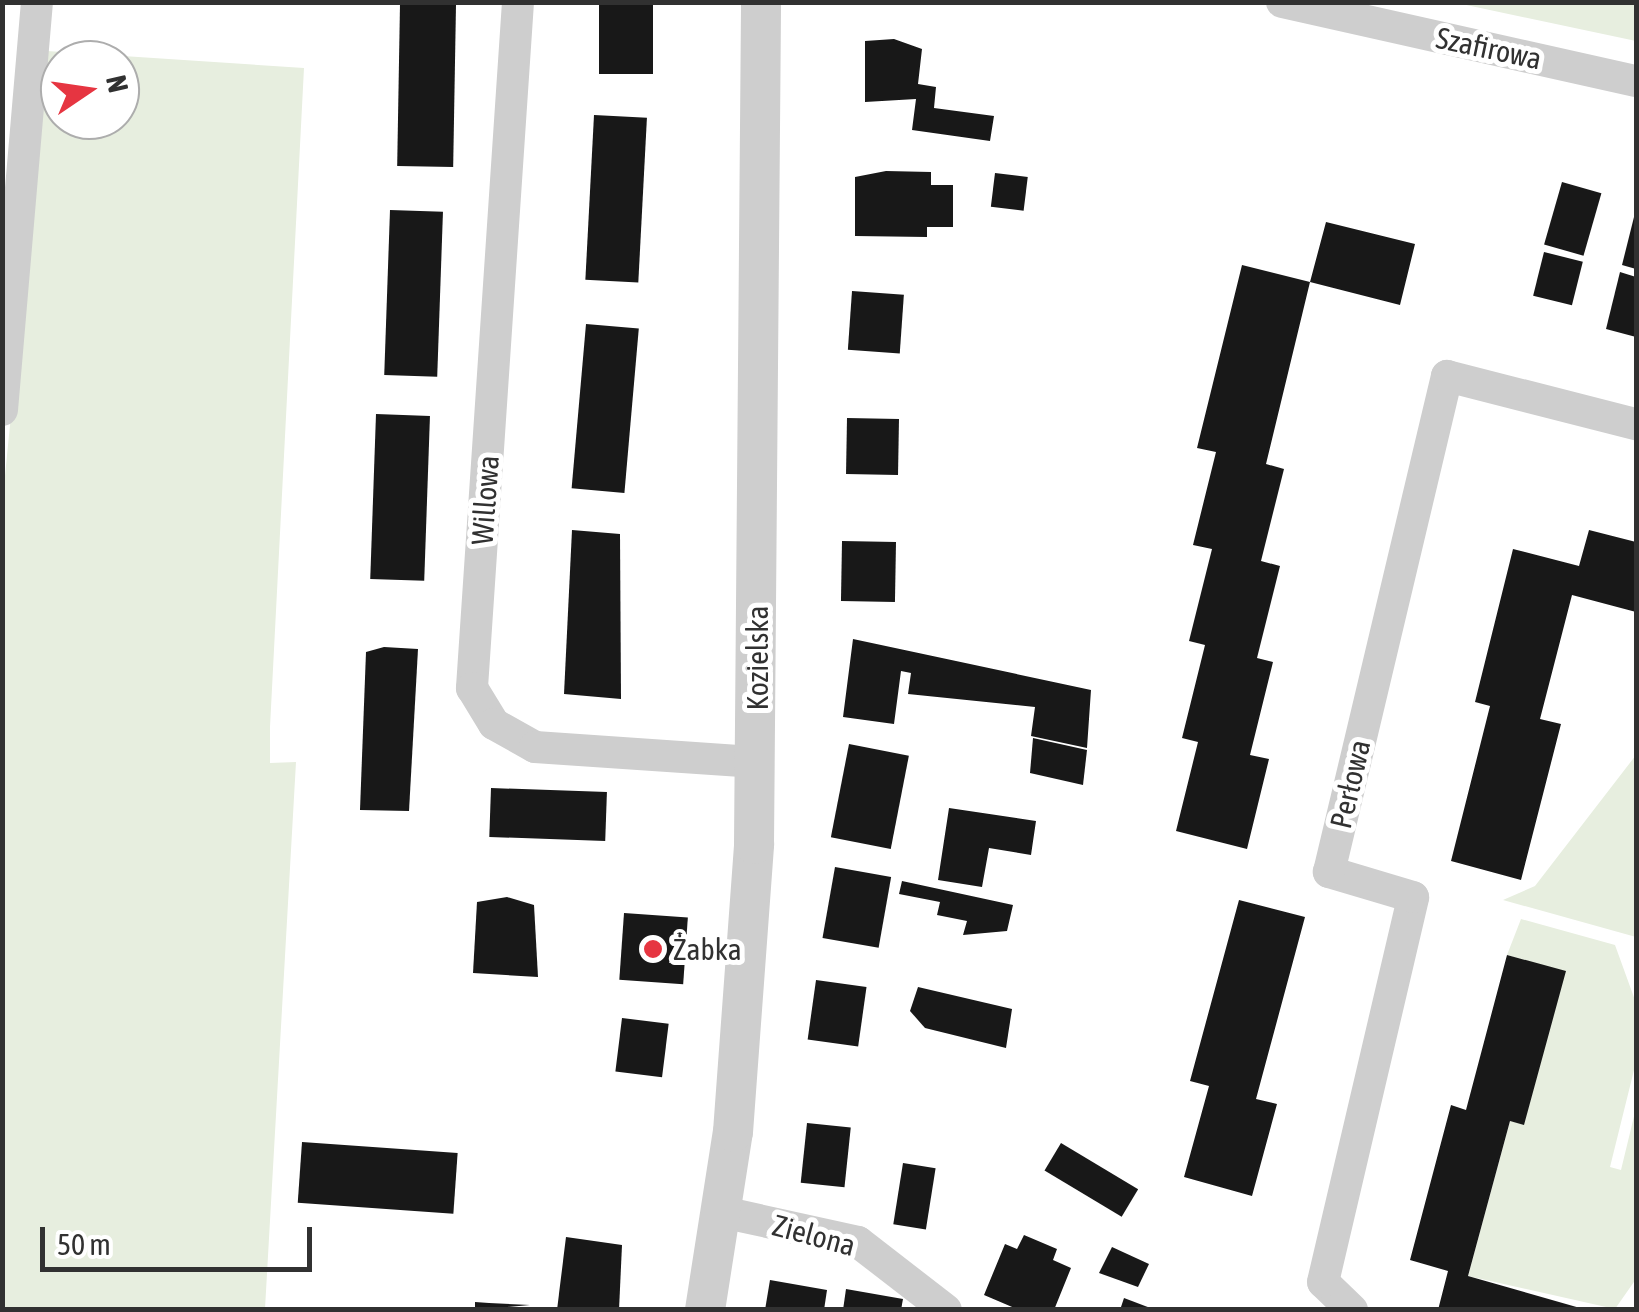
<!DOCTYPE html>
<meta charset="utf-8">
<style>
body{margin:0}
#map{position:relative;width:1639px;height:1312px;overflow:hidden;background:#fff;font-family:"Asap Condensed",sans-serif}
div>[style]{position:absolute}
.green>*{inset:0;background:#e7eedf}
.building>*{inset:0;background:#181818;transform-origin:0 0}
.minor>*{height:32px;margin:-16px;padding:0 16px;transform-origin:16px;border-radius:16px;background:#cecece}
.tertiary>*{height:40px;margin:-20px;padding:0 20px;transform-origin:20px;border-radius:20px;background:#cecece}
.dots>*{width:28px;height:28px;translate:-50% -50%;box-sizing:border-box;border:5px solid #fff;border-radius:50%}
span{translate:-50% -50%;white-space:nowrap;text-align:center;line-height:1.15;-webkit-text-stroke:10px #fff;paint-order:stroke}
.street-label{font-size:30px;color:#313131}
.poi-label{font-size:30px;color:#313131}
.left{translate:0 -50%;text-align:left}
.frame{position:absolute;inset:0;border:5px solid #313131;pointer-events:none}
.north{position:absolute;left:40px;top:40px;width:100px;height:100px;box-sizing:border-box;background:#fff;border:2px solid #adadad;border-radius:50%;rotate:77deg;font-size:28px;font-weight:700;line-height:40px;text-align:center;color:#313131}
.north::after{content:'';display:block;margin:auto;width:35px;height:45px;background:#e63541;clip-path:polygon(50% 0,100% 100%,50% 72%,0 100%)}
.scale{position:absolute;left:40px;top:1227px;width:272px;height:45px;box-sizing:border-box;border:5px solid #313131;border-top:0;padding-left:12px;font-size:30px;line-height:35px;white-space:nowrap;color:#313131;-webkit-text-stroke:8px #fff;paint-order:stroke}
</style>
<div id="map">
<div class="green">
<div style="clip-path:polygon(1457px 3px,1636px 3px,1636px 41px)"></div>
<div style="clip-path:polygon(evenodd,47px 51px,304px 68px,270px 727px,270px 763px,296px 762px,265px 1309px,3px 1310px,2px 506px,47px 51px,60px 60px,120px 60px,120px 120px,60px 120px,60px 60px)"></div>
<div style="clip-path:polygon(1636px 755px,1636px 937px,1503px 900px,1535px 886px)"></div>
<div style="clip-path:polygon(1521px 919px,1615px 945px,1636px 1003px,1636px 1062px,1610px 1167px,1621px 1170px,1636px 1108px,1636px 1279px,1615px 1309px,1468px 1276px,1510px 1121px,1524px 1124px,1565px 972px,1507px 955px)"></div>
</div>
<div class="building">
<div style="left:599px;top:2px;width:54px;height:72px"></div>
<div style="left:400px;top:4px;width:56px;height:162px;rotate:1deg"></div>
<div style="clip-path:polygon(894px 39px,922px 49px,918px 84px,936px 87px,934px 108px,994px 116px,990px 141px,912px 130px,916px 99px,865px 102px,865px 41px)"></div>
<div style="left:594px;top:115px;width:53px;height:165px;rotate:3deg"></div>
<div style="clip-path:polygon(886px 171px,931px 172px,931px 185px,953px 185px,953px 227px,927px 227px,927px 237px,855px 236px,855px 177px)"></div>
<div style="left:995px;top:173px;width:33px;height:34px;rotate:7deg"></div>
<div style="left:1562px;top:182px;width:41px;height:65px;rotate:16deg"></div>
<div style="left:390px;top:210px;width:53px;height:165px;rotate:2deg"></div>
<div style="clip-path:polygon(1635px 213px,1636px 214px,1636px 269px,1622px 265px)"></div>
<div style="clip-path:polygon(1326px 222px,1415px 244px,1400px 305px,1310px 282px,1266px 464px,1284px 469px,1261px 561px,1280px 566px,1257px 658px,1273px 662px,1250px 755px,1269px 759px,1247px 849px,1176px 831px,1198px 742px,1182px 738px,1205px 645px,1189px 641px,1212px 549px,1193px 545px,1216px 452px,1197px 448px,1242px 265px,1310px 282px)"></div>
<div style="left:1544px;top:252px;width:40px;height:45px;rotate:14deg"></div>
<div style="clip-path:polygon(1620px 272px,1636px 277px,1636px 337px,1606px 329px)"></div>
<div style="left:852px;top:291px;width:52px;height:59px;rotate:4deg"></div>
<div style="left:586px;top:324px;width:53px;height:165px;rotate:5deg"></div>
<div style="left:376px;top:414px;width:54px;height:165px;rotate:2deg"></div>
<div style="left:847px;top:418px;width:52px;height:56px;rotate:1deg"></div>
<div style="clip-path:polygon(572px 530px,620px 534px,621px 699px,564px 694px)"></div>
<div style="clip-path:polygon(1589px 530px,1636px 542px,1636px 612px,1572px 595px,1540px 719px,1561px 724px,1521px 880px,1451px 861px,1490px 706px,1475px 702px,1513px 549px,1579px 566px)"></div>
<div style="left:896px;top:542px;width:60px;height:54px;rotate:91deg"></div>
<div style="clip-path:polygon(853px 639px,1091px 690px,1087px 748px,1031px 736px,1035px 707px,908px 694px,911px 673px,901px 671px,894px 724px,843px 717px)"></div>
<div style="clip-path:polygon(384px 647px,418px 649px,409px 811px,360px 810px,366px 652px)"></div>
<div style="clip-path:polygon(1033px 738px,1087px 750px,1083px 785px,1030px 773px)"></div>
<div style="left:849px;top:744px;width:61px;height:95px;rotate:11deg"></div>
<div style="left:491px;top:788px;width:116px;height:49px;rotate:2deg"></div>
<div style="clip-path:polygon(949px 808px,1036px 821px,1031px 855px,989px 848px,982px 887px,938px 880px)"></div>
<div style="left:835px;top:867px;width:57px;height:72px;rotate:10deg"></div>
<div style="clip-path:polygon(902px 881px,1013px 905px,1007px 931px,963px 935px,967px 921px,937px 915px,940px 902px,899px 894px)"></div>
<div style="clip-path:polygon(507px 897px,534px 905px,538px 977px,473px 973px,477px 902px)"></div>
<div style="clip-path:polygon(1239px 900px,1305px 917px,1256px 1099px,1277px 1104px,1252px 1196px,1184px 1177px,1209px 1086px,1190px 1081px)"></div>
<div style="left:624px;top:913px;width:64px;height:67px;rotate:4deg"></div>
<div style="clip-path:polygon(1507px 955px,1566px 971px,1524px 1125px,1510px 1121px,1468px 1276px,1587px 1310px,1438px 1310px,1448px 1271px,1410px 1260px,1451px 1105px,1466px 1110px)"></div>
<div style="left:816px;top:980px;width:51px;height:60px;rotate:8deg"></div>
<div style="clip-path:polygon(918px 987px,1012px 1009px,1006px 1048px,925px 1028px,910px 1011px)"></div>
<div style="left:622px;top:1018px;width:47px;height:54px;rotate:7deg"></div>
<div style="left:807px;top:1123px;width:44px;height:60px;rotate:6deg"></div>
<div style="left:302px;top:1142px;width:156px;height:61px;rotate:4deg"></div>
<div style="left:1061px;top:1143px;width:90px;height:32px;rotate:31deg"></div>
<div style="left:903px;top:1163px;width:33px;height:62px;rotate:9deg"></div>
<div style="clip-path:polygon(1024px 1235px,1057px 1249px,1053px 1260px,1071px 1268px,1054px 1310px,1019px 1310px,984px 1295px,1005px 1244px,1017px 1249px)"></div>
<div style="clip-path:polygon(566px 1237px,622px 1245px,619px 1310px,557px 1310px)"></div>
<div style="clip-path:polygon(1112px 1247px,1149px 1264px,1138px 1287px,1099px 1273px)"></div>
<div style="clip-path:polygon(770px 1280px,827px 1290px,824px 1310px,765px 1310px)"></div>
<div style="clip-path:polygon(846px 1289px,903px 1299px,901px 1310px,843px 1310px)"></div>
<div style="clip-path:polygon(1124px 1298px,1153px 1309px,1153px 1310px,1120px 1310px)"></div>
<div style="clip-path:polygon(475px 1302px,489px 1303px,530px 1305px,475px 1310px)"></div>
</div>
<div class="minor">
<div style="left:518px;top:2px;width:688px;rotate:93.84deg"></div>
<div style="left:472px;top:688px;width:42px;rotate:58.6deg"></div>
<div style="left:494px;top:724px;width:47px;rotate:29.3deg"></div>
<div style="left:535px;top:747px;width:222px;rotate:3.9deg"></div>
<div style="left:1282px;top:2px;width:363px;rotate:12.6deg"></div>
<div style="left:2px;top:410px;width:409px;rotate:-85.1deg"></div>
<div style="left:722px;top:1212px;width:139px;rotate:12.4deg"></div>
<div style="left:858px;top:1242px;width:111px;rotate:37.7deg"></div>
<div style="left:1352px;top:1310px;width:40px;rotate:-136deg"></div>
<div style="left:1323px;top:1282px;width:395px;rotate:-76.8deg"></div>
<div style="left:1413px;top:897px;width:88px;rotate:-163.4deg"></div>
<div style="left:1329px;top:872px;width:510px;rotate:-76.62deg"></div>
<div style="left:1447px;top:376px;width:195px;rotate:14.3deg"></div>
</div>
<div class="tertiary">
<div style="left:705px;top:1310px;width:180px;rotate:-81.1deg"></div>
<div style="left:733px;top:1132px;width:289px;rotate:-85.8deg"></div>
<div style="left:754px;top:844px;width:842px;rotate:-89.52deg"></div>
</div>
<div class="dots">
<div style="left:653px;top:949px;background:#e63541"></div>
</div>
<div class="street-label">
<span style="left:1489px;top:48px;rotate:12deg">Szafirowa</span>
<span style="left:485px;top:500px;rotate:-86deg">Willowa</span>
<span style="left:757px;top:658px;rotate:-90deg">Kozielska</span>
<span style="left:1350px;top:784px;rotate:-77deg">Perłowa</span>
<span style="left:814px;top:1235px;rotate:15deg">Zielona</span>
</div>
<div class="poi-label">
<span class="left" style="left:673px;top:949px">Żabka</span>
</div>
<div class="frame"></div>
<div class="north">N</div>
<div class="scale">50 m</div>
</div>
